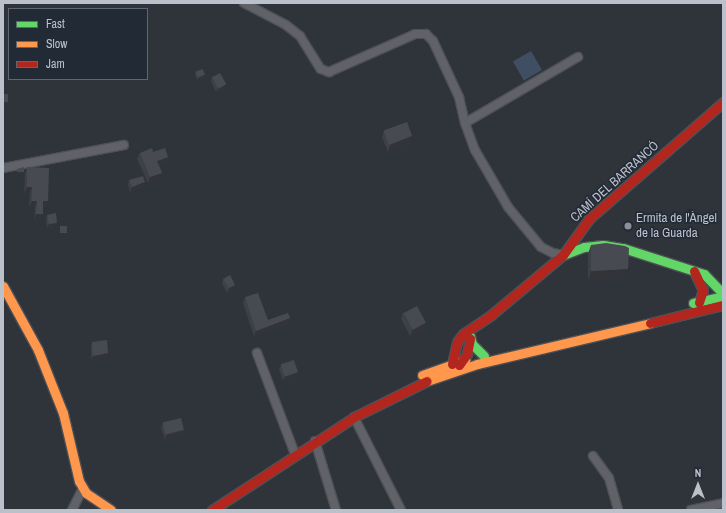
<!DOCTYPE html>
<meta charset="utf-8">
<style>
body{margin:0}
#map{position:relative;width:726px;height:513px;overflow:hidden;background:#2f343b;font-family:"Archivo Narrow",sans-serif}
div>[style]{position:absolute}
.water>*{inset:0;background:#3f4e63;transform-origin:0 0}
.roads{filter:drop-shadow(1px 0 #4d5056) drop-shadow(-1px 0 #4d5056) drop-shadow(0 1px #4d5056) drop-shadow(0 -1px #4d5056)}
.street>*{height:8px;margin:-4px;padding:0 4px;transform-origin:4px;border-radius:4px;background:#606268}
.fast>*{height:9px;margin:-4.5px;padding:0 4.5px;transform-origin:4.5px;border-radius:4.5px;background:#63d668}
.slow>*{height:9px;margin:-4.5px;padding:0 4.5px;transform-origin:4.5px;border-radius:4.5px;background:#ff974d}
.jam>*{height:9px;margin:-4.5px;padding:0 4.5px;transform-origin:4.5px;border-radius:4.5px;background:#b3261e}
.wall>*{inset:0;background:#3d4046}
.shaded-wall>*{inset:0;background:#323439}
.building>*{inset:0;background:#474b51;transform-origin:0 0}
.dots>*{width:11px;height:11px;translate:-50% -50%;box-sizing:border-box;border:2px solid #222a36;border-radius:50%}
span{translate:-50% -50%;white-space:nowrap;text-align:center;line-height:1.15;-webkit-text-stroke:3px #222a36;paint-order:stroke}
.street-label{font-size:13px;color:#bbc1ca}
.poi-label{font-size:13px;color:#bbc1ca}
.left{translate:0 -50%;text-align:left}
.frame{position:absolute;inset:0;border:4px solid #bbc1ca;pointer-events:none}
.legend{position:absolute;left:8px;top:8px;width:140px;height:72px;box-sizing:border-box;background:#222a36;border:1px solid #5f6671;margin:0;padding:5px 7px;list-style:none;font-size:12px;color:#bbc1ca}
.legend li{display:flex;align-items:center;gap:8px;height:20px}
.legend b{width:20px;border:1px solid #5f6671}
.north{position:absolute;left:678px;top:465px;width:40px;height:40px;-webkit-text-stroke:3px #222a36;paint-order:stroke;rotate:0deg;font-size:11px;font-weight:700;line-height:16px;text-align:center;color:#bbc1ca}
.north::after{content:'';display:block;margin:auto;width:14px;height:18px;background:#bbc1ca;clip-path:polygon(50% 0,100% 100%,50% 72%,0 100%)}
</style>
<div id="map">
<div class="water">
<div style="left:531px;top:51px;width:22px;height:21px;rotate:60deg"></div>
</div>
<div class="roads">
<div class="street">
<div style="left:244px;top:3px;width:47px;rotate:27.6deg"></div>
<div style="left:286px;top:25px;width:18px;rotate:38deg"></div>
<div style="left:300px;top:36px;width:39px;rotate:58deg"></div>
<div style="left:321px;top:69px;width:9px;rotate:21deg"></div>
<div style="left:329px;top:72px;width:94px;rotate:-23.8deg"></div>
<div style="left:415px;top:34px;width:11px"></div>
<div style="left:426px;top:34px;width:10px;rotate:45deg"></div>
<div style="left:433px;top:41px;width:62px;rotate:65.1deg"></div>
<div style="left:459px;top:97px;width:27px;rotate:77deg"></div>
<div style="left:465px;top:123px;width:29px;rotate:70deg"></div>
<div style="left:475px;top:150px;width:66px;rotate:59.9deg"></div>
<div style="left:508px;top:207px;width:52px;rotate:50.5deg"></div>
<div style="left:541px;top:247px;width:13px;rotate:27deg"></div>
<div style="left:553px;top:253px;width:10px;rotate:11deg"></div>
<div style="left:465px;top:123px;width:131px;rotate:-30.3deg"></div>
<div style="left:3px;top:168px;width:123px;rotate:-10.8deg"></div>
<div style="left:257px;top:353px;width:108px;rotate:69.4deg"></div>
<div style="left:354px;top:417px;width:104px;rotate:63.2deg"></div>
<div style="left:315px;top:441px;width:72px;rotate:73.1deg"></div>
<div style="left:593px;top:456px;width:27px;rotate:54deg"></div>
<div style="left:609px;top:478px;width:33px;rotate:74deg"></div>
<div style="left:72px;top:510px;width:25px;rotate:-63deg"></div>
<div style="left:691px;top:510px;width:33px;rotate:-12deg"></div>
</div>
<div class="fast">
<div style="left:563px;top:255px;width:22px;rotate:-21deg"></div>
<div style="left:584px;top:247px;width:19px;rotate:-6deg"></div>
<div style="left:603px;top:245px;width:20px;rotate:9deg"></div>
<div style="left:623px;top:248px;width:85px;rotate:17.8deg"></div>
<div style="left:704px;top:274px;width:28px;rotate:46deg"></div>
<div style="left:693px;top:303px;width:31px;rotate:-13deg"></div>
<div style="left:470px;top:336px;width:8px;rotate:76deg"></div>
<div style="left:472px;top:344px;width:17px;rotate:45deg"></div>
</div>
<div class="slow">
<div style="left:3px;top:286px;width:73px;rotate:61.3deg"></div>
<div style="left:38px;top:350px;width:68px;rotate:68.4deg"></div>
<div style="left:63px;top:413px;width:70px;rotate:76.8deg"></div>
<div style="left:79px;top:481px;width:14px;rotate:60deg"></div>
<div style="left:86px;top:493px;width:30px;rotate:34deg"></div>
<div style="left:422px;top:375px;width:46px;rotate:-19.2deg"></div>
<div style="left:427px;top:381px;width:53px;rotate:-18.8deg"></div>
<div style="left:477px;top:364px;width:178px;rotate:-13.3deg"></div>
</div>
<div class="jam">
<div style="left:694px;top:271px;width:21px;rotate:65deg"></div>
<div style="left:703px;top:290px;width:13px;rotate:108deg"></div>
<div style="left:650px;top:323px;width:75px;rotate:-13.9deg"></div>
<div style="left:452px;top:364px;width:23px;rotate:-77deg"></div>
<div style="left:457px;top:342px;width:10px;rotate:-53deg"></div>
<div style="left:463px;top:334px;width:34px;rotate:-34deg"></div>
<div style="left:491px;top:315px;width:94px;rotate:-39.8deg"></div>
<div style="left:563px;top:255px;width:44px;rotate:-54.2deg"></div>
<div style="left:589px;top:219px;width:178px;rotate:-41.1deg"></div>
<div style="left:459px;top:365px;width:14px;rotate:-54deg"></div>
<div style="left:467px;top:354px;width:16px;rotate:-79deg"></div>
<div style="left:212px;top:510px;width:170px;rotate:-33.2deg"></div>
<div style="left:354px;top:417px;width:81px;rotate:-26.3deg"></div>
</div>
</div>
<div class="wall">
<div style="clip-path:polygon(196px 72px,205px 75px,205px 77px,197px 80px,195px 74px)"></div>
<div style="clip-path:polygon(212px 76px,224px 88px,216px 92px,211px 81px)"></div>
<div style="clip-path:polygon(384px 131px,410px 143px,388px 152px,382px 137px)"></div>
<div style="clip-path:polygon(153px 152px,168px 157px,166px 163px,159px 165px,162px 173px,160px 178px,148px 183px,137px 159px,140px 153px)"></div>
<div style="clip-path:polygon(27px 167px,46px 207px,43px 207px,41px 221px,34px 221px,35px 207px,29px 207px,30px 193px,24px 193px,25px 174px)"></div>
<div style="clip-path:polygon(129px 180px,144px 187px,130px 192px,128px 185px)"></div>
<div style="clip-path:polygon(47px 215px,56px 227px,47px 228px,46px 219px)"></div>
<div style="clip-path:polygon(591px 245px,625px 277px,588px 280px,588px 254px)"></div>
<div style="clip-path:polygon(223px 279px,234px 289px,227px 293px,222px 283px)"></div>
<div style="clip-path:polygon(245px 297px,268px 320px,290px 318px,288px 324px,254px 336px,243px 303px)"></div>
<div style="clip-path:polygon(403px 312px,423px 329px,410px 336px,401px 319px)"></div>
<div style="clip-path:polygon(92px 342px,107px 357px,91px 360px,91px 347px)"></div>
<div style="clip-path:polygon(281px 365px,296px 376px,283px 381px,279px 369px)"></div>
<div style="clip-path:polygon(163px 424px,184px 430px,183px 434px,165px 440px,161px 428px)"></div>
</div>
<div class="shaded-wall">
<div style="clip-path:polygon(205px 75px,205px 77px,197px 80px,198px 78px)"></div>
<div style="clip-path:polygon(226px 84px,224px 88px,216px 92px,218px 88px)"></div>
<div style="clip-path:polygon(8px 101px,6px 108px,3px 108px,3px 102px)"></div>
<div style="clip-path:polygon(412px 136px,410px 143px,388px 152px,390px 145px)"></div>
<div style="clip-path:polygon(168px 157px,166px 163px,155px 167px,157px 161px)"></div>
<div style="clip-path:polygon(17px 172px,24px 172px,23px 174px,16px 174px)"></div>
<div style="clip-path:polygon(162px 173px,160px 178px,148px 183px,150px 177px)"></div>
<div style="clip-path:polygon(145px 182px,144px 187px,130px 192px,132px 187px)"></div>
<div style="clip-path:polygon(27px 187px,32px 187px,30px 193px,24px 193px)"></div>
<div style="clip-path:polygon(32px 201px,37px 201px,35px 207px,29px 207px)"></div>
<div style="clip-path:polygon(43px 201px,48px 201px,46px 207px,41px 207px)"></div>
<div style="clip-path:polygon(36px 214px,43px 214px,41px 221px,34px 221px)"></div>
<div style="clip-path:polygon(57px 223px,56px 227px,47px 228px,49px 224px)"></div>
<div style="clip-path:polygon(60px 233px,68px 233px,67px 235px,59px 235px)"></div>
<div style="clip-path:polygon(628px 269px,625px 277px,588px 280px,591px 271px)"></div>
<div style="clip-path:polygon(235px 285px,234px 289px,227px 293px,229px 288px)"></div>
<div style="clip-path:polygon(290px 318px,288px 324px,254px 336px,256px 331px)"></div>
<div style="clip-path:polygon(426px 323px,423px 329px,410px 336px,412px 330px)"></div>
<div style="clip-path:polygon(108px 353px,107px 357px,91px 360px,93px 356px)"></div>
<div style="clip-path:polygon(298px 372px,296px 376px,283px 381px,285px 376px)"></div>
<div style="clip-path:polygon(184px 430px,183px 434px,165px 440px,166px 435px)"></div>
</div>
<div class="building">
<div style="left:203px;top:69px;width:6px;height:8px;rotate:72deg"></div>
<div style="left:220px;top:73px;width:13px;height:9px;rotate:61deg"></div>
<div style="left:3px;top:94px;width:5px;height:8px"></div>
<div style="clip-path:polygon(3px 116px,4px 126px,3px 126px)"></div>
<div style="left:407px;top:122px;width:15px;height:25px;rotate:70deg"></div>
<div style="clip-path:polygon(152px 148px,153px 152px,165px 148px,168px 157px,157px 161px,162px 173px,150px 177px,140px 153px)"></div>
<div style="clip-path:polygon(24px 167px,24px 172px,17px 172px,17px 169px)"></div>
<div style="clip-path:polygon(27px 167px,49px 168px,48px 201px,43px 201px,43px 214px,36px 214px,37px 201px,32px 201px,32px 187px,27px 187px)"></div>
<div style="clip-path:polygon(143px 176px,145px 182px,132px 187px,129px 180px)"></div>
<div style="clip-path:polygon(56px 213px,57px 223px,49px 224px,47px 215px)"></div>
<div style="left:60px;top:226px;width:7px;height:7px"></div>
<div style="clip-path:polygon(606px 243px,625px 246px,629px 248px,628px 269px,591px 271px,591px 245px)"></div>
<div style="clip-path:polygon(230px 275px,235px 285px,229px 288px,223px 279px)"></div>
<div style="clip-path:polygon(258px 293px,268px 320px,288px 313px,290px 318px,256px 331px,245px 297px)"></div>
<div style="left:417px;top:306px;width:19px;height:15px;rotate:62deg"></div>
<div style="clip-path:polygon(107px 340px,108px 353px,93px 356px,92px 342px)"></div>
<div style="left:294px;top:360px;width:13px;height:14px;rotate:72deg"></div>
<div style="left:181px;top:418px;width:12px;height:19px;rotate:76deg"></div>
</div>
<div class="dots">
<div style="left:628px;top:226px;background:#8a9098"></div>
</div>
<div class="street-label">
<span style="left:615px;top:182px;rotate:-42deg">CAMÍ DEL BARRANCÓ</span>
</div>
<div class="poi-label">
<span class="left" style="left:636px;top:226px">Ermita de l'Àngel<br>de la Guarda</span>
</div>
<div class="frame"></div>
<ul class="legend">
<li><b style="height:5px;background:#63d668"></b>Fast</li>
<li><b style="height:5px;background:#ff974d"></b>Slow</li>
<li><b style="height:5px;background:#b3261e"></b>Jam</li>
</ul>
<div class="north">N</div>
</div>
